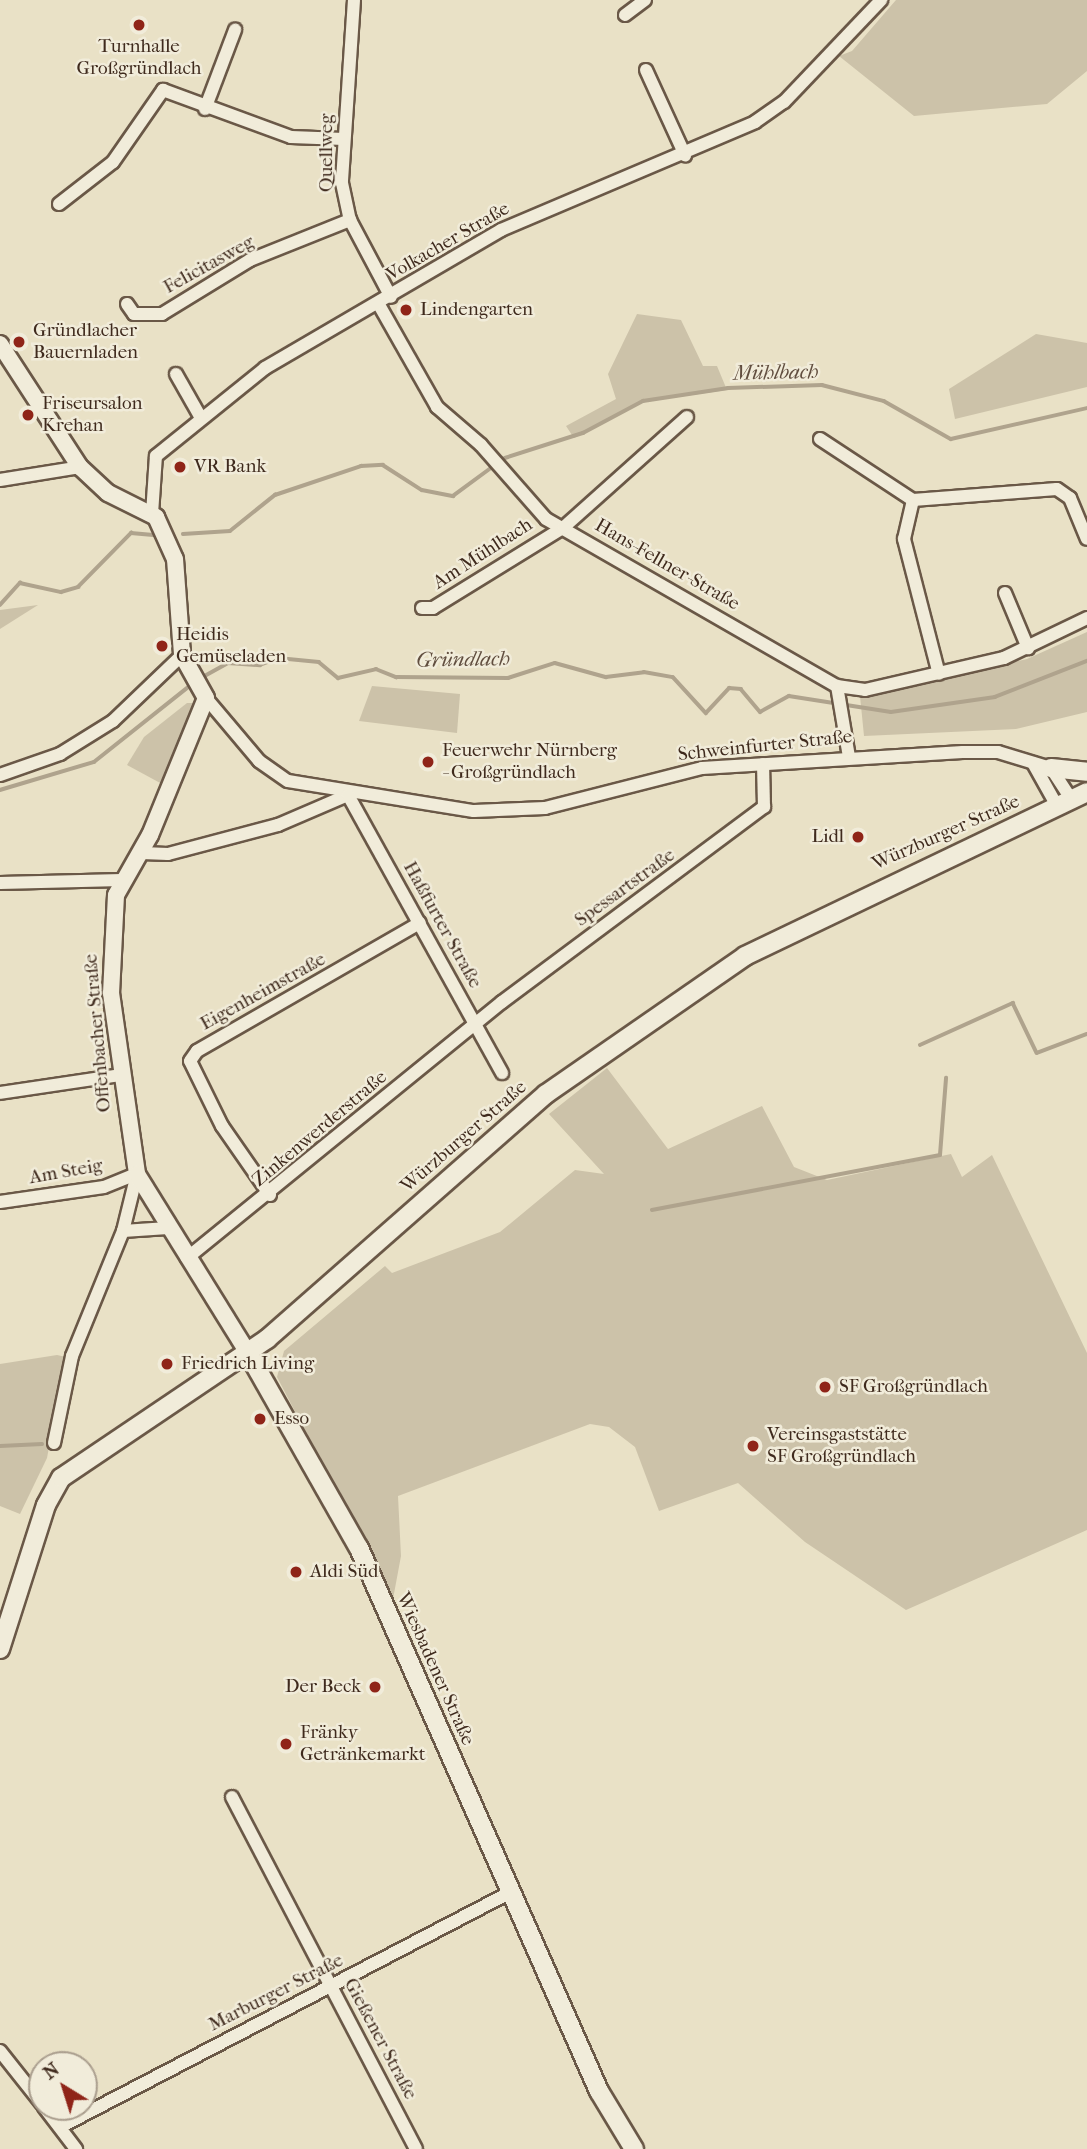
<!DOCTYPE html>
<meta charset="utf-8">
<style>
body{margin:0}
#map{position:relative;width:1087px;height:2149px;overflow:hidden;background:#e9e1c6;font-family:"IM FELL French Canon",serif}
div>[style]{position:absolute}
.green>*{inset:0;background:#ccc2a9}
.stream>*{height:3.5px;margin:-1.75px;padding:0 1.75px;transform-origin:1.75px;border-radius:1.75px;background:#afa38d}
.roads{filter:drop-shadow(2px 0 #6a5847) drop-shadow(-2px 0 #6a5847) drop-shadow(0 2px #6a5847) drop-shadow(0 -2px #6a5847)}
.minor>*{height:12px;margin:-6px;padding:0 6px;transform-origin:6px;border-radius:6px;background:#f1ecda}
.tertiary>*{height:16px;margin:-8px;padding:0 8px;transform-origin:8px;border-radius:8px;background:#f1ecda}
.secondary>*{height:18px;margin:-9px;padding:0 9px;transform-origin:9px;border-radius:9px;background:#f1ecda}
.dots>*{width:19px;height:19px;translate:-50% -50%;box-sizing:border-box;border:4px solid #f1ecda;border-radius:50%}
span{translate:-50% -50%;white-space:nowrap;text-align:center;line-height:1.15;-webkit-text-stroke:5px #f1ecda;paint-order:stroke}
.poi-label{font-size:19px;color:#3f2a1d}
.left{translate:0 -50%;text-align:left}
.right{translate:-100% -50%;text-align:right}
.street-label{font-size:19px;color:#3f2a1d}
.water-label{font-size:21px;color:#614e3f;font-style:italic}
.north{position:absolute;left:28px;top:2051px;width:70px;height:70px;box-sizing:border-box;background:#f1ecda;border:2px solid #aa9e8e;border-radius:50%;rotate:322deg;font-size:19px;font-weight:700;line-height:28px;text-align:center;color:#3f2a1d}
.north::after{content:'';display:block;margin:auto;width:24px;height:32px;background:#8f2418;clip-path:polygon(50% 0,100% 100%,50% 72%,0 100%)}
</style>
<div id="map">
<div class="green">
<div style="clip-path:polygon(896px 0,1087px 0,1087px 71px,1047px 104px,914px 116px,839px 56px,852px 51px)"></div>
<div style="clip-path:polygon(637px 314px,681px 320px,703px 366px,717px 366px,727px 390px,643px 402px,574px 438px,566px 426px,616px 399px,608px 374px)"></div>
<div style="clip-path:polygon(1036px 334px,1087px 343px,1087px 387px,955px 419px,949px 389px)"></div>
<div style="clip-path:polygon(38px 605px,0 629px,0 610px)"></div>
<div style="clip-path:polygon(1087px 632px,1087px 712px,1016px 729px,864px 736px,860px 696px,1027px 659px)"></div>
<div style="clip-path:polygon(372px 686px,460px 694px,457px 733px,359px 721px)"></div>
<div style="clip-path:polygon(187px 703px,196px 703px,162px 784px,127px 765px,144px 737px)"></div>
<div style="clip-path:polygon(607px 1068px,668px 1149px,762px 1106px,794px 1167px,827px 1180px,951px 1154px,962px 1177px,992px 1155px,1087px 1353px,1087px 1530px,906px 1610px,805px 1542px,738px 1483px,659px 1511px,635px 1447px,609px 1427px,590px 1424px,398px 1496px,401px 1556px,393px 1599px,277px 1377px,284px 1351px,385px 1266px,392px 1273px,500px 1232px,575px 1170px,604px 1174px,549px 1114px)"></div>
<div style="clip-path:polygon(57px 1355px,66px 1357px,47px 1458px,20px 1514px,0 1506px,0 1364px)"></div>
</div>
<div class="stream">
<div style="left:505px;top:458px;width:82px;rotate:-17.8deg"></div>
<div style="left:583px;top:433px;width:68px;rotate:-28.1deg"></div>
<div style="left:643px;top:401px;width:86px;rotate:-8.7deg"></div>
<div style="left:728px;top:388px;width:94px;rotate:-1.8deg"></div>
<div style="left:822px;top:385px;width:64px;rotate:14.5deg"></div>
<div style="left:884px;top:401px;width:77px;rotate:29.6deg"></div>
<div style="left:951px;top:439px;width:139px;rotate:-12.8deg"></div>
<div style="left:183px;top:534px;width:47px;rotate:-3.7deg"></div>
<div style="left:230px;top:531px;width:58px;rotate:-38.7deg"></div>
<div style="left:275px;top:495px;width:91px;rotate:-18.6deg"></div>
<div style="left:361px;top:466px;width:22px;rotate:-3deg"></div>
<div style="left:383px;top:465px;width:46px;rotate:32.7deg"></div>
<div style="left:422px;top:490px;width:32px;rotate:11deg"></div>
<div style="left:453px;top:496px;width:47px;rotate:-36.4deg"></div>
<div style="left:0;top:605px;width:30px;rotate:-48deg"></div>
<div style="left:20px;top:583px;width:42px;rotate:12.4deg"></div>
<div style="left:61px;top:592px;width:18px;rotate:-16deg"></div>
<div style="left:78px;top:587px;width:76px;rotate:-45.5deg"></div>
<div style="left:131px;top:533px;width:25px;rotate:5deg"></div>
<div style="left:201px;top:678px;width:31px;rotate:-29deg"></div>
<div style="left:228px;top:663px;width:32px;rotate:4deg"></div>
<div style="left:260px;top:665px;width:19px;rotate:-21deg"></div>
<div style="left:278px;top:658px;width:41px;rotate:5.6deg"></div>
<div style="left:319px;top:662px;width:25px;rotate:40deg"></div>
<div style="left:338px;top:678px;width:39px;rotate:-13deg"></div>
<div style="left:376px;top:669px;width:22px;rotate:22deg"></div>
<div style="left:396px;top:677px;width:112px;rotate:0.5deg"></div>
<div style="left:508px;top:678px;width:49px;rotate:-17.7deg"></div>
<div style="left:555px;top:663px;width:53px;rotate:15.4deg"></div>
<div style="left:606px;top:677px;width:38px;rotate:-7deg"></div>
<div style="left:644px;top:672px;width:29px;rotate:10deg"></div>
<div style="left:673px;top:677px;width:49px;rotate:47.5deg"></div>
<div style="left:706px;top:713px;width:34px;rotate:-47deg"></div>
<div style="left:729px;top:688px;width:12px;rotate:5deg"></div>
<div style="left:741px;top:689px;width:30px;rotate:50deg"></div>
<div style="left:760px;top:712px;width:33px;rotate:-29deg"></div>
<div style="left:789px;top:696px;width:103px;rotate:8.9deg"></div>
<div style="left:891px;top:712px;width:105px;rotate:-8.2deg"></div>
<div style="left:995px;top:697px;width:99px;rotate:-21.4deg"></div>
<div style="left:0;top:790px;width:98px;rotate:-16.6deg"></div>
<div style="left:94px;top:762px;width:125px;rotate:-38.5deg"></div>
<div style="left:920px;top:1045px;width:102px;rotate:-24.3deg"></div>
<div style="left:1013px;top:1003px;width:55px;rotate:64.4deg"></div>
<div style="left:1037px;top:1053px;width:53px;rotate:-20.8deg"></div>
<div style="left:652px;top:1210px;width:293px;rotate:-10.8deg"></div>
<div style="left:940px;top:1155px;width:77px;rotate:-85.5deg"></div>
<div style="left:0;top:1446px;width:42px;rotate:-2.7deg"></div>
</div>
<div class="roads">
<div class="minor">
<div style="left:354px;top:0;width:183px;rotate:93.8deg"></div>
<div style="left:342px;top:183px;width:38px;rotate:78deg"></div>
<div style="left:350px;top:220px;width:87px;rotate:62deg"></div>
<div style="left:625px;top:15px;width:25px;rotate:-37deg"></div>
<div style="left:646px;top:70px;width:94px;rotate:65.4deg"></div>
<div style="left:205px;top:109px;width:85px;rotate:-69.2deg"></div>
<div style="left:59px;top:204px;width:68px;rotate:-37.9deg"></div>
<div style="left:113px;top:162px;width:88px;rotate:-55.2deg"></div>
<div style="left:163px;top:90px;width:136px;rotate:20.2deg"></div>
<div style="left:291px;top:137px;width:53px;rotate:2.2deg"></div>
<div style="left:378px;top:303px;width:120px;rotate:60.4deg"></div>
<div style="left:437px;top:407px;width:58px;rotate:40.8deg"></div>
<div style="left:481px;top:445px;width:98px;rotate:48.7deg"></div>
<div style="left:546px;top:519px;width:336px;rotate:29.9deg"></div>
<div style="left:837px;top:686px;width:28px;rotate:8deg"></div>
<div style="left:865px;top:690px;width:143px;rotate:-13deg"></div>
<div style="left:1004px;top:658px;width:92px;rotate:-25.7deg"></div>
<div style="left:127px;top:304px;width:12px;rotate:55deg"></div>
<div style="left:134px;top:314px;width:28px"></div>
<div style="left:162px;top:314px;width:103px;rotate:-31.5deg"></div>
<div style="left:250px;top:260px;width:108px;rotate:-21.8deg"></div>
<div style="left:176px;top:374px;width:51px;rotate:60.4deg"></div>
<div style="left:820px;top:439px;width:111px;rotate:33.3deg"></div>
<div style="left:0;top:480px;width:81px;rotate:-9.2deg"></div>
<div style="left:913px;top:500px;width:144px;rotate:-4.4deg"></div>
<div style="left:1057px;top:489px;width:16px;rotate:35deg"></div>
<div style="left:1070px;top:498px;width:44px;rotate:67.5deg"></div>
<div style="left:913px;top:500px;width:40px;rotate:103deg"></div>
<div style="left:904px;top:539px;width:139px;rotate:75.5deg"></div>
<div style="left:152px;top:514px;width:58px;rotate:-86.1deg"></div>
<div style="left:156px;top:456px;width:140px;rotate:-38.9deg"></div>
<div style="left:265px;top:368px;width:273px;rotate:-30.3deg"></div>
<div style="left:501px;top:230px;width:276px;rotate:-23deg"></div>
<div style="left:755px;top:122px;width:35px;rotate:-35deg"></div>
<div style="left:784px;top:102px;width:141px;rotate:-46.4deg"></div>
<div style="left:1005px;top:593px;width:60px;rotate:67.3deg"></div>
<div style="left:422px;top:608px;width:11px"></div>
<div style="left:433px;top:608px;width:154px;rotate:-31.7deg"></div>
<div style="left:564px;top:527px;width:165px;rotate:-41.8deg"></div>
<div style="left:837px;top:686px;width:72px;rotate:80.4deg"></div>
<div style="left:206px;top:698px;width:82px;rotate:49.9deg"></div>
<div style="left:259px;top:761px;width:35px;rotate:35deg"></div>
<div style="left:288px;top:781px;width:188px;rotate:9.2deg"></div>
<div style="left:474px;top:811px;width:71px;rotate:-2.4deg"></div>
<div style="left:545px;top:808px;width:162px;rotate:-14.3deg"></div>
<div style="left:702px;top:768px;width:261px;rotate:-3.5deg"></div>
<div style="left:963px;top:752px;width:35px"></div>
<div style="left:998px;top:752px;width:55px;rotate:16.8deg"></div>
<div style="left:1051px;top:768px;width:37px;rotate:57deg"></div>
<div style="left:1033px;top:763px;width:49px;rotate:60.8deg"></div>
<div style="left:0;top:775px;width:64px;rotate:-19.3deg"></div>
<div style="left:60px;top:754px;width:62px;rotate:-31.9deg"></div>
<div style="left:113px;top:721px;width:95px;rotate:-43.7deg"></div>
<div style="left:142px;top:853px;width:26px;rotate:2deg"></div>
<div style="left:168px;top:854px;width:114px;rotate:-14.8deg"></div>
<div style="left:278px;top:825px;width:76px;rotate:-23.2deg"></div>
<div style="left:348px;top:795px;width:318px;rotate:61deg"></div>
<div style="left:0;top:883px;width:122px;rotate:-1.4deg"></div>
<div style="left:0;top:1093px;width:122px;rotate:-8.5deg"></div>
<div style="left:270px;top:1195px;width:84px;rotate:-124.8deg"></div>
<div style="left:222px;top:1126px;width:72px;rotate:-116.2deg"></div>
<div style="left:190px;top:1061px;width:12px;rotate:-55deg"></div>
<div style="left:197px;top:1051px;width:257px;rotate:-29.9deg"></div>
<div style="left:0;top:1202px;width:105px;rotate:-8.2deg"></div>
<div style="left:104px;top:1187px;width:35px;rotate:-22deg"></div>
<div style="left:123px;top:1231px;width:45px;rotate:-3.8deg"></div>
<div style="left:187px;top:1258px;width:406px;rotate:-39.1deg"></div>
<div style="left:502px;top:1002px;width:327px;rotate:-36.7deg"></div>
<div style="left:764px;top:807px;width:43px;rotate:-91.3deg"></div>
<div style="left:54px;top:1443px;width:89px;rotate:-78.3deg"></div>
<div style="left:72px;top:1356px;width:135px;rotate:-67.8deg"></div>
<div style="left:123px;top:1231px;width:59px;rotate:-76.2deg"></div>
<div style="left:232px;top:1797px;width:397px;rotate:62.4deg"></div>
<div style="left:0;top:2051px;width:68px;rotate:51.6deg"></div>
<div style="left:44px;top:2107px;width:53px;rotate:52.7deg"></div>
<div style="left:60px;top:2127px;width:506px;rotate:-27.53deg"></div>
</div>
<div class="tertiary">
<div style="left:0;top:344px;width:147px;rotate:57deg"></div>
<div style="left:80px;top:467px;width:38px;rotate:43deg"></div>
<div style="left:108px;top:493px;width:54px;rotate:26.6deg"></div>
<div style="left:156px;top:517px;width:46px;rotate:65.7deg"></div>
<div style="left:175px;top:559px;width:96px;rotate:85.8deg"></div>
<div style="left:182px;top:655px;width:49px;rotate:60.8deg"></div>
<div style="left:206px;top:698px;width:148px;rotate:112.2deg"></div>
<div style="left:150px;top:835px;width:69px;rotate:119.5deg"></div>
<div style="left:116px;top:895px;width:98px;rotate:92.9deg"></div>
<div style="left:111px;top:993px;width:183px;rotate:81.8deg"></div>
<div style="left:137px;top:1174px;width:211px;rotate:58.2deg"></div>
</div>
<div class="secondary">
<div style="left:1051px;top:768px;width:36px;rotate:6deg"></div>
<div style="left:248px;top:1353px;width:224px;rotate:60.4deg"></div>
<div style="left:359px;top:1548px;width:594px;rotate:66.16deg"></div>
<div style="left:599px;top:2091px;width:68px;rotate:58.9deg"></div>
<div style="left:0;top:1649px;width:151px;rotate:-72.3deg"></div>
<div style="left:46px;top:1505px;width:31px;rotate:-61deg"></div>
<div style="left:61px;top:1478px;width:249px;rotate:-34deg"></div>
<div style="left:267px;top:1339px;width:371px;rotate:-41.3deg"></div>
<div style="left:546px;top:1094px;width:242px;rotate:-34.7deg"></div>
<div style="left:745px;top:956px;width:379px;rotate:-25.6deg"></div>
</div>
</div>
<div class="dots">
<div style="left:139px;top:25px;background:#8f2418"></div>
<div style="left:406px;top:310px;background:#8f2418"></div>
<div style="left:19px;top:342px;background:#8f2418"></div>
<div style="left:28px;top:415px;background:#8f2418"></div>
<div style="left:180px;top:467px;background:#8f2418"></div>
<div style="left:162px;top:646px;background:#8f2418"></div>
<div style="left:428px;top:762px;background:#8f2418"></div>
<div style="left:858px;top:837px;background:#8f2418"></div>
<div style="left:167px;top:1364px;background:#8f2418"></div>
<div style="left:825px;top:1387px;background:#8f2418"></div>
<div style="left:260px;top:1419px;background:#8f2418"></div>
<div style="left:753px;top:1446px;background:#8f2418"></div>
<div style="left:296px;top:1572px;background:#8f2418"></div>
<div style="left:375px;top:1687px;background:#8f2418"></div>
<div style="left:286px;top:1744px;background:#8f2418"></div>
</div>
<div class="poi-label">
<span style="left:139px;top:58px">Turnhalle<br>Großgründlach</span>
<span class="left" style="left:420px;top:310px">Lindengarten</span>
<span class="left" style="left:33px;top:342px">Gründlacher<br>Bauernladen</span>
<span class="left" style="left:42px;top:415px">Friseursalon<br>Krehan</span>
<span class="left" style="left:194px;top:467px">VR Bank</span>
<span class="left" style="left:176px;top:646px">Heidis<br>Gemüseladen</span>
<span class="left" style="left:442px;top:762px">Feuerwehr Nürnberg<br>- Großgründlach</span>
<span class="right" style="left:844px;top:837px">Lidl</span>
<span class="left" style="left:181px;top:1364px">Friedrich Living</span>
<span class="left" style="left:839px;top:1387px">SF Großgründlach</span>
<span class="left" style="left:274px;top:1419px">Esso</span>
<span class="left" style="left:767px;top:1446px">Vereinsgaststätte<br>SF Großgründlach</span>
<span class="left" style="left:310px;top:1572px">Aldi Süd</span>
<span class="right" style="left:361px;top:1687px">Der Beck</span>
<span class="left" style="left:300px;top:1744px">Fränky<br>Getränkemarkt</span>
</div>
<div class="street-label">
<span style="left:327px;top:153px;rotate:-90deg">Quellweg</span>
<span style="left:448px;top:242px;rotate:-30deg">Volkacher Straße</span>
<span style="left:209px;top:265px;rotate:-29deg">Felicitasweg</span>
<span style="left:483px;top:554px;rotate:-33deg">Am Mühlbach</span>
<span style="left:667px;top:565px;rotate:30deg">Hans-Fellner-Straße</span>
<span style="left:765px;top:746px;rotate:-6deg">Schweinfurter Straße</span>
<span style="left:946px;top:833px;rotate:-24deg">Würzburger Straße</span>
<span style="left:625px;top:888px;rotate:-36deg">Spessartstraße</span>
<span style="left:442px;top:925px;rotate:61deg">Haßfurter Straße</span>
<span style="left:263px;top:992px;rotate:-29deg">Eigenheimstraße</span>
<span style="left:98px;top:1033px;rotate:-95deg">Offenbacher Straße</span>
<span style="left:320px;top:1129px;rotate:-40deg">Zinkenwerderstraße</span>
<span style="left:464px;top:1137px;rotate:-41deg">Würzburger Straße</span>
<span style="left:66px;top:1172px;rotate:-10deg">Am Steig</span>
<span style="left:435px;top:1669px;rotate:66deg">Wiesbadener Straße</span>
<span style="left:276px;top:1993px;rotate:-27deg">Marburger Straße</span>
<span style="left:380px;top:2039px;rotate:62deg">Gießener Straße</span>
</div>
<div class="water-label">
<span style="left:776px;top:372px;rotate:-1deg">Mühlbach</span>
<span style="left:463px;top:659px;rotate:-1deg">Gründlach</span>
</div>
<div class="north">N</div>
</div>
